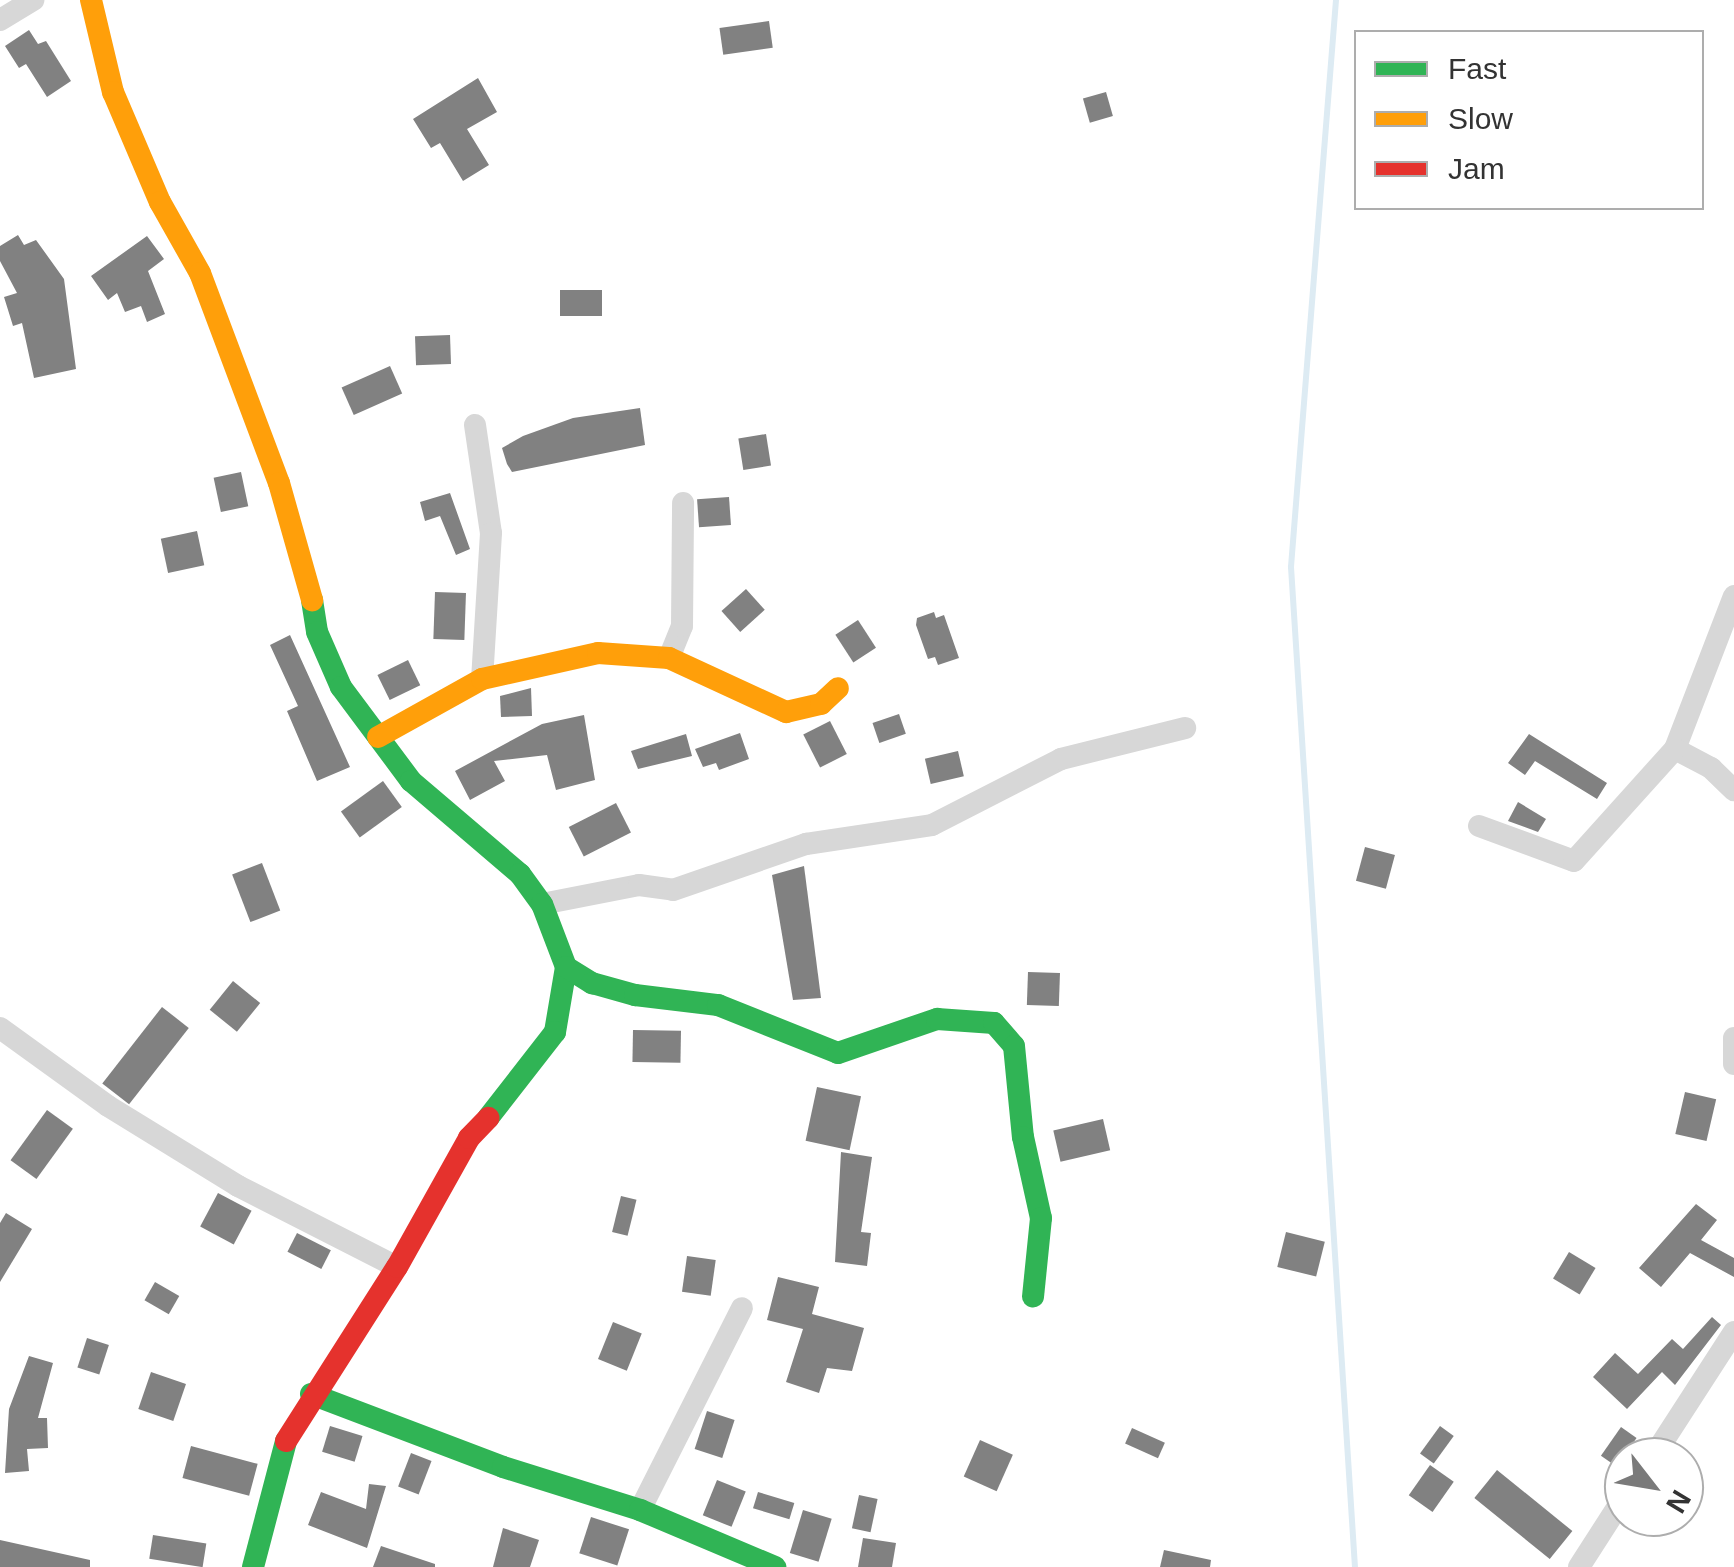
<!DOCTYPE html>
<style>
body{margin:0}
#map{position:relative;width:1734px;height:1567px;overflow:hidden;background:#fff;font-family:Arial,sans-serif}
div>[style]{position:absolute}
.stream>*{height:6px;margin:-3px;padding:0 3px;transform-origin:3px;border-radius:3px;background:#ddebf3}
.building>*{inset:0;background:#818181;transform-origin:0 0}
.street>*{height:22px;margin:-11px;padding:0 11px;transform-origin:11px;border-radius:11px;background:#d7d7d7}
.fast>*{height:22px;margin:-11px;padding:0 11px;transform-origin:11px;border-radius:11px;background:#30b455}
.slow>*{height:22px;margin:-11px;padding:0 11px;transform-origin:11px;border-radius:11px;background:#ff9f0a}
.jam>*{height:22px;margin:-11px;padding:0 11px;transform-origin:11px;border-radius:11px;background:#e5322d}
span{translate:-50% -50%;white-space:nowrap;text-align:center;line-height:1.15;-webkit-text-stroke:10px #fff;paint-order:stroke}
.legend{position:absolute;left:1354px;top:30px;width:350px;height:180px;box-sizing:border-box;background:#fff;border:2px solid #adadad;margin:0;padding:12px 18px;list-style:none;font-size:30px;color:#333}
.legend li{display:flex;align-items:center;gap:20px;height:50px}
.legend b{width:50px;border:2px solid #adadad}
.north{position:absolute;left:1604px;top:1437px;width:100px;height:100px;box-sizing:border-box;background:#fff;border:2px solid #adadad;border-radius:50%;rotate:121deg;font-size:28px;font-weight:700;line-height:40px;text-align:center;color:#333}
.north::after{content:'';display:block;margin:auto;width:35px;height:45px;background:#7a7a7a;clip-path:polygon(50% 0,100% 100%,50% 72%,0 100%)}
</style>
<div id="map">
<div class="stream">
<div style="left:1336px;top:0;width:569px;rotate:94.54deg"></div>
<div style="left:1291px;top:567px;width:1002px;rotate:86.34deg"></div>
</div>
<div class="building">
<div style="left:769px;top:21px;width:27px;height:50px;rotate:82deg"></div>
<div style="clip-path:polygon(29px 30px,38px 44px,46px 41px,71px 81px,47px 97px,26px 64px,19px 68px,5px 46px)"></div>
<div style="clip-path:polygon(478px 78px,497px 112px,467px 129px,489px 165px,463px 181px,440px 143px,431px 148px,413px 119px)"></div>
<div style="left:1106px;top:92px;width:25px;height:24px;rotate:74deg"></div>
<div style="clip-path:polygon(18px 235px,24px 245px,36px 240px,64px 279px,76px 369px,34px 378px,22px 323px,13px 326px,4px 297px,17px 293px,0 261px,0 246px)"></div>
<div style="clip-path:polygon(147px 236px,164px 259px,148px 271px,165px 314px,147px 322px,141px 306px,125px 312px,117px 293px,108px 300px,91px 276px)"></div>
<div style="left:560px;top:290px;width:42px;height:26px"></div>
<div style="left:450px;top:335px;width:29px;height:35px;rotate:88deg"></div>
<div style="left:390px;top:366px;width:30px;height:53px;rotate:66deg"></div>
<div style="clip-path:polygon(640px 408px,645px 445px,512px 472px,507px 464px,502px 448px,523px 436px,573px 418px)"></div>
<div style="left:766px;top:434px;width:32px;height:28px;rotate:81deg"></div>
<div style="left:241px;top:472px;width:35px;height:28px;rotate:78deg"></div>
<div style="clip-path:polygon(450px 493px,470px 549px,456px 555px,440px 516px,425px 521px,420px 502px)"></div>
<div style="left:729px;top:497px;width:28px;height:32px;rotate:86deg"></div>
<div style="left:197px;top:531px;width:35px;height:37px;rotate:78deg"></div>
<div style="left:746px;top:589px;width:28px;height:33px;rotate:48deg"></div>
<div style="left:435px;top:592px;width:31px;height:47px;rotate:2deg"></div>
<div style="clip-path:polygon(934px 612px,936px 618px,944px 615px,959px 658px,938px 665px,935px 657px,928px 659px,916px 625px,917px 618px)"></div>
<div style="left:858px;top:620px;width:33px;height:27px;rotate:57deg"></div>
<div style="clip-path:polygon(290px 635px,350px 767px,317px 781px,287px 711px,298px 706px,270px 645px)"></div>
<div style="left:408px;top:660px;width:28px;height:34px;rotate:64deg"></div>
<div style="clip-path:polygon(531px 688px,532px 716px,501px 717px,500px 696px)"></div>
<div style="left:899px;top:714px;width:21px;height:28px;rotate:71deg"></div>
<div style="clip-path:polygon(584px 715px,595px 780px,556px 790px,547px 755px,494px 761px,505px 781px,470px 800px,455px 771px,542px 724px)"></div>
<div style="left:830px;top:721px;width:37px;height:30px;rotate:63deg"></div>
<div style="clip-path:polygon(740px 733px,749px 759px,719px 770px,716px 763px,703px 767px,695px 749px)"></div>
<div style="clip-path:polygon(686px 734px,692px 756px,638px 769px,631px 751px)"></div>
<div style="clip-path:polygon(1529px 734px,1607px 783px,1597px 799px,1535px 761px,1525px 775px,1508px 763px)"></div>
<div style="left:958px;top:751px;width:26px;height:34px;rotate:77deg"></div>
<div style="left:383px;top:781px;width:32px;height:52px;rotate:54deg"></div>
<div style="clip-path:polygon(1518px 802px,1546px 819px,1538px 832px,1508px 821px)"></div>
<div style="left:616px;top:803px;width:33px;height:53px;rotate:63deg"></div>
<div style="left:1365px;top:847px;width:31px;height:35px;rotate:15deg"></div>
<div style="left:262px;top:863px;width:51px;height:32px;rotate:69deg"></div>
<div style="clip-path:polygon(804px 866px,821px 998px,793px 1000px,772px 875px)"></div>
<div style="left:1028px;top:972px;width:32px;height:33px;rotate:2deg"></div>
<div style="left:233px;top:981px;width:35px;height:37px;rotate:39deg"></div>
<div style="left:162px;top:1007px;width:34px;height:97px;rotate:38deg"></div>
<div style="left:633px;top:1030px;width:48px;height:32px;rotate:1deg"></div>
<div style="left:817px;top:1087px;width:45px;height:55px;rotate:12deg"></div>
<div style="left:1685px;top:1092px;width:32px;height:43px;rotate:13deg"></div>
<div style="left:47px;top:1110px;width:32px;height:62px;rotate:36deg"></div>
<div style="left:1103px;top:1119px;width:32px;height:51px;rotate:77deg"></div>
<div style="clip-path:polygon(841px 1152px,872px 1157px,861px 1232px,871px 1233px,867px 1266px,835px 1262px)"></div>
<div style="left:218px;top:1193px;width:38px;height:38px;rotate:28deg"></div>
<div style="left:621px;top:1196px;width:16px;height:37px;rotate:14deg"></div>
<div style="clip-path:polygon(1696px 1204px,1717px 1220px,1701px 1240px,1734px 1258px,1734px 1277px,1690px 1253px,1661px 1287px,1639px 1268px)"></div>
<div style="clip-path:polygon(6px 1213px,32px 1229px,0 1282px,0 1223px)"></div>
<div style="left:1286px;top:1232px;width:40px;height:36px;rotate:14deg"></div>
<div style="left:297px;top:1233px;width:38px;height:21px;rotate:27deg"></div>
<div style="left:1569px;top:1252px;width:31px;height:31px;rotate:31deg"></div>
<div style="left:687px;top:1256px;width:29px;height:36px;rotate:8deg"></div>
<div style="clip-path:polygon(778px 1277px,819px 1287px,812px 1314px,864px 1328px,852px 1371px,827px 1368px,819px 1393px,786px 1382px,803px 1329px,767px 1320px)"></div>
<div style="left:155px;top:1282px;width:28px;height:21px;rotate:30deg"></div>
<div style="clip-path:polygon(1712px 1317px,1721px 1325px,1675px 1385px,1662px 1372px,1627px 1409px,1593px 1377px,1615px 1353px,1638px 1374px,1672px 1339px,1683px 1349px)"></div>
<div style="left:613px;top:1322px;width:31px;height:40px;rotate:22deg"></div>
<div style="left:87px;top:1338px;width:23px;height:31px;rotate:18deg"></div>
<div style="clip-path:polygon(29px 1356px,53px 1363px,38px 1418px,47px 1418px,48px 1448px,27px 1449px,29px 1471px,5px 1473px,9px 1409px)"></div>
<div style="left:151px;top:1372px;width:37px;height:39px;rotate:19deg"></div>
<div style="left:707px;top:1411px;width:29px;height:40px;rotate:18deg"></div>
<div style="left:330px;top:1426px;width:34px;height:27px;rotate:17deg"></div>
<div style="left:1440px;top:1426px;width:17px;height:34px;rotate:36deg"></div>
<div style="left:1621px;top:1427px;width:19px;height:35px;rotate:35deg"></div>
<div style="left:1132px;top:1428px;width:36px;height:17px;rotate:24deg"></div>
<div style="left:980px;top:1440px;width:36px;height:40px;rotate:24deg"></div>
<div style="left:191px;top:1446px;width:69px;height:33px;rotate:15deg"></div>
<div style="left:411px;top:1453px;width:22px;height:36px;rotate:21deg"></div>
<div style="left:1430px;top:1465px;width:29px;height:37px;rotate:35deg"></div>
<div style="left:1497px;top:1470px;width:97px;height:36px;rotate:39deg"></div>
<div style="left:717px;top:1480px;width:31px;height:38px;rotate:22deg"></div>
<div style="clip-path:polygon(369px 1484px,386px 1486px,367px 1548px,308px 1525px,321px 1492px,366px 1509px)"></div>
<div style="left:758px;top:1492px;width:38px;height:17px;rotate:17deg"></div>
<div style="left:859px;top:1495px;width:19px;height:34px;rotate:12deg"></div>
<div style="left:803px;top:1510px;width:30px;height:45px;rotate:17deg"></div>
<div style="left:591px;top:1517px;width:40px;height:38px;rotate:18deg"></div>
<div style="clip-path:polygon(503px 1528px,539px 1540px,530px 1567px,493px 1567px)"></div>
<div style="left:153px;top:1535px;width:54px;height:24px;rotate:9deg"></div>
<div style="clip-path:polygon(863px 1538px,896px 1543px,892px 1567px,858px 1567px)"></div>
<div style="clip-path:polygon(0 1540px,90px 1560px,90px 1567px,0 1567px)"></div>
<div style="clip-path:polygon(381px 1546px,435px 1564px,435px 1567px,373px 1567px)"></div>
<div style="clip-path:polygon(1164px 1550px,1211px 1560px,1210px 1567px,1160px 1567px)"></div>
</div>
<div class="street">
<div style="left:0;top:20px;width:39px;rotate:-31deg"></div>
<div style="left:475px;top:425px;width:109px;rotate:81.6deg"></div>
<div style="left:491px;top:533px;width:146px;rotate:93.5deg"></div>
<div style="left:1734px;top:596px;width:164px;rotate:111.1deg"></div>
<div style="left:1675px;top:749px;width:41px;rotate:27.8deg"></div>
<div style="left:1711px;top:768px;width:32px;rotate:44deg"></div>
<div style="left:669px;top:658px;width:35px;rotate:-68deg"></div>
<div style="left:682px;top:626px;width:123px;rotate:-89.5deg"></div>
<div style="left:1479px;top:826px;width:101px;rotate:20.2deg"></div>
<div style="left:1574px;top:861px;width:151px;rotate:-48deg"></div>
<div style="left:542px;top:904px;width:99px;rotate:-11.1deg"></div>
<div style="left:639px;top:885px;width:34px;rotate:8deg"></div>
<div style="left:673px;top:890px;width:141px;rotate:-19.1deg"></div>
<div style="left:806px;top:844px;width:127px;rotate:-8.6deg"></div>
<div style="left:932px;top:825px;width:145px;rotate:-27.1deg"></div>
<div style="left:1061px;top:759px;width:128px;rotate:-14deg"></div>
<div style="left:0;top:1028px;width:133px;rotate:35.8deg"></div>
<div style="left:108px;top:1106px;width:153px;rotate:31.6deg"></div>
<div style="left:238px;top:1186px;width:178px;rotate:27deg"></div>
<div style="left:1734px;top:1038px;width:26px;rotate:90deg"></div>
<div style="left:1653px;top:1457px;width:149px;rotate:-57.1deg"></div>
<div style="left:640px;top:1510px;width:226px;rotate:-63.2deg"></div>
<div style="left:1579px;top:1567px;width:83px;rotate:-57.3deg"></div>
</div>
<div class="fast">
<div style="left:312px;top:600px;width:32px;rotate:81deg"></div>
<div style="left:317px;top:632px;width:60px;rotate:66.4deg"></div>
<div style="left:341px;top:687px;width:117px;rotate:53.3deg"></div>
<div style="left:411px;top:781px;width:143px;rotate:40.5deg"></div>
<div style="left:520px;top:874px;width:37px;rotate:54deg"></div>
<div style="left:542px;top:904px;width:67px;rotate:69.1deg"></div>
<div style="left:566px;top:967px;width:66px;rotate:99.6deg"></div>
<div style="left:555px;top:1032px;width:109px;rotate:127.9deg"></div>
<div style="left:566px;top:967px;width:31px;rotate:32deg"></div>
<div style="left:592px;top:983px;width:45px;rotate:15.6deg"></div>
<div style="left:635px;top:995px;width:84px;rotate:6.9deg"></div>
<div style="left:718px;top:1005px;width:129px;rotate:21.8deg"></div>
<div style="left:838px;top:1053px;width:105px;rotate:-19deg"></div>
<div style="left:937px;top:1019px;width:57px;rotate:4deg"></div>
<div style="left:994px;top:1023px;width:30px;rotate:49deg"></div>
<div style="left:1014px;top:1046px;width:91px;rotate:84.4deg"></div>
<div style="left:1023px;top:1137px;width:83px;rotate:77.5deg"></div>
<div style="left:1041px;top:1218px;width:79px;rotate:95.8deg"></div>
<div style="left:311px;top:1394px;width:205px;rotate:20.8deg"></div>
<div style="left:503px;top:1467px;width:144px;rotate:17.4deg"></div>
<div style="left:640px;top:1510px;width:147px;rotate:22.9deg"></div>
<div style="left:253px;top:1567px;width:130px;rotate:-75.3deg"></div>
</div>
<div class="slow">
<div style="left:91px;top:0;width:95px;rotate:76.6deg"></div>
<div style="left:113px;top:92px;width:120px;rotate:66.9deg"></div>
<div style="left:160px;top:202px;width:81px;rotate:60.6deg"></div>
<div style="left:200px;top:273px;width:224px;rotate:69.4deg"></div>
<div style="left:279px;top:483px;width:122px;rotate:74.2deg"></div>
<div style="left:378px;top:737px;width:119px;rotate:-29.1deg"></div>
<div style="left:482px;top:679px;width:119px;rotate:-12.6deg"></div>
<div style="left:598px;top:653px;width:71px;rotate:4deg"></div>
<div style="left:669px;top:658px;width:129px;rotate:24.8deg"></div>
<div style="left:786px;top:712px;width:36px;rotate:-13deg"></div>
<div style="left:821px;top:704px;width:23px;rotate:-43deg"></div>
</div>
<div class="jam">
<div style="left:286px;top:1441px;width:206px;rotate:-57.5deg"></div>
<div style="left:397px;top:1267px;width:148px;rotate:-60.8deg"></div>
<div style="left:469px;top:1138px;width:28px;rotate:-46deg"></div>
</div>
<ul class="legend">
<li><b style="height:12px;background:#30b455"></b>Fast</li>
<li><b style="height:12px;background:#ff9f0a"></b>Slow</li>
<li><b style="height:12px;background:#e5322d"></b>Jam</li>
</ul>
<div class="north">N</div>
</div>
